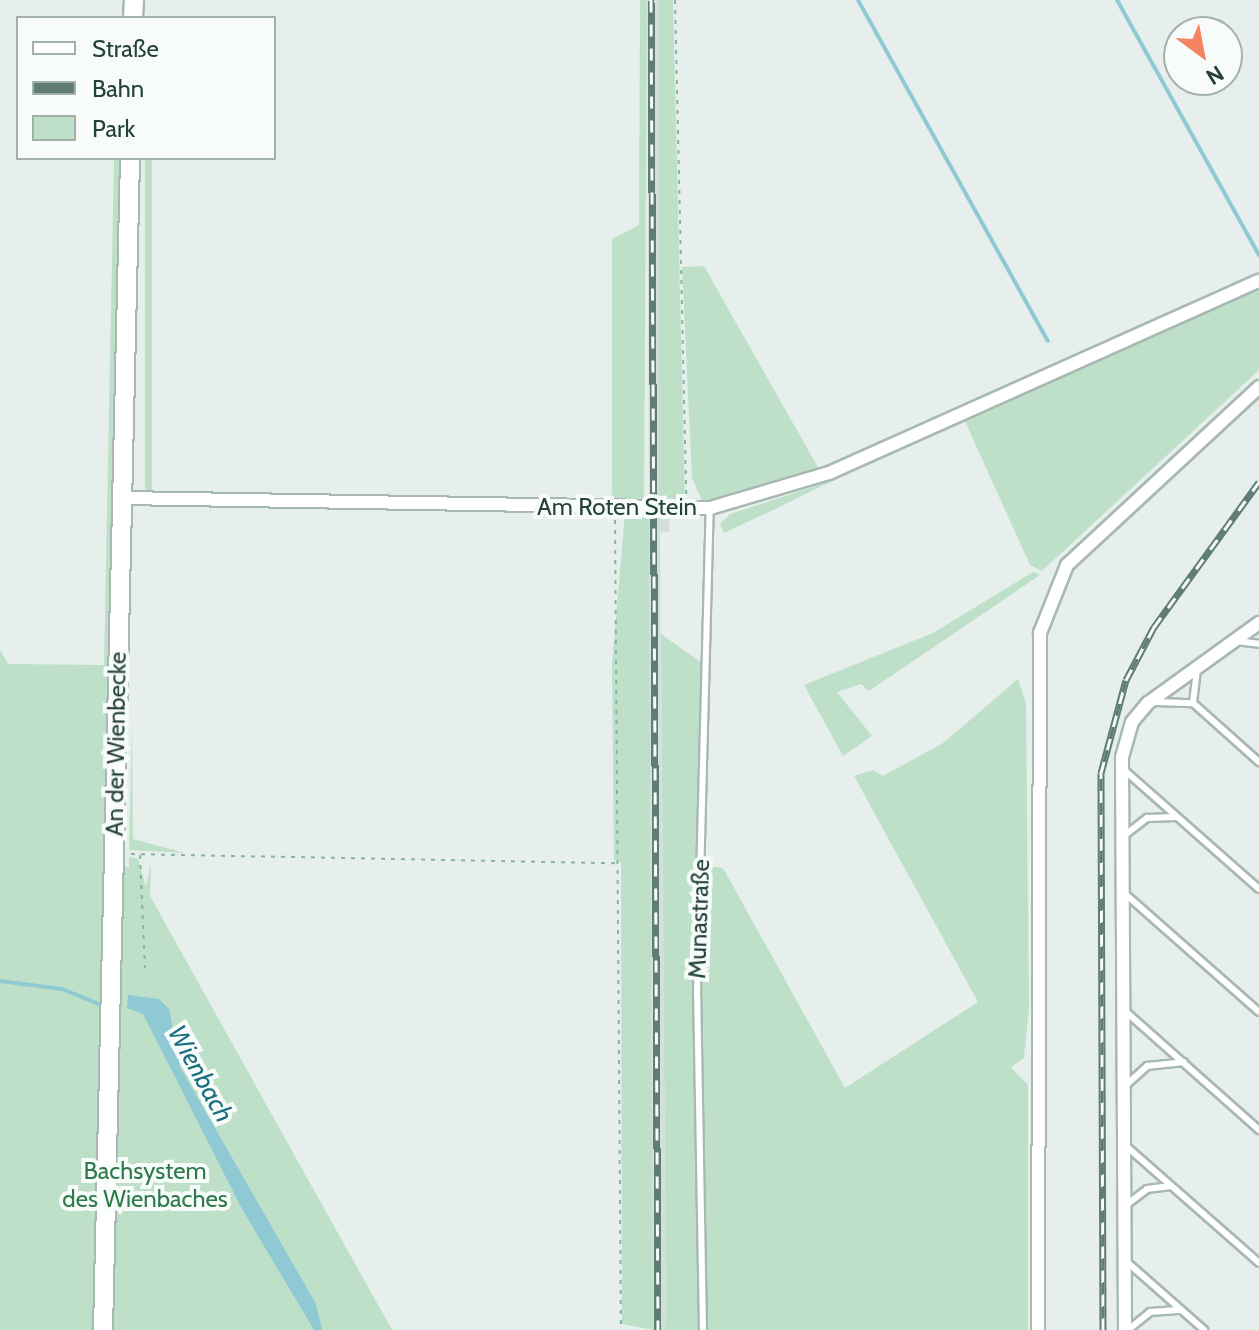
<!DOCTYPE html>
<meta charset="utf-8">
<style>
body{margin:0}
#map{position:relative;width:1259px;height:1330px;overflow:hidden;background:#e6efeb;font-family:Cabin,sans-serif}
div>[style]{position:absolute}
.built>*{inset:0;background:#d4dfda}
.green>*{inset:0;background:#bfe0c8;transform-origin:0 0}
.water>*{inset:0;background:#8ec9d4}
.stream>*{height:4px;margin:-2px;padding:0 2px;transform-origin:2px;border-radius:2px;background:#8ec9d4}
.path>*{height:2px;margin-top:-1px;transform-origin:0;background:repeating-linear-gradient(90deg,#86b3a5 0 4px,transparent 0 10px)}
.roads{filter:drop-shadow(2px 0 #a8b8b2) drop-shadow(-2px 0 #a8b8b2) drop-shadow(0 2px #a8b8b2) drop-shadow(0 -2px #a8b8b2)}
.lane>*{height:6px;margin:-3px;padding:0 3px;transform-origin:3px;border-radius:3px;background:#fff}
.street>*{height:12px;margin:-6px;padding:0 6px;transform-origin:6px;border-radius:6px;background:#fff}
.secondary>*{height:18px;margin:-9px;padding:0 9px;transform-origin:9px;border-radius:9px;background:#fff}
.rail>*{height:7px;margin-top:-3.5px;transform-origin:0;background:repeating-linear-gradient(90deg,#f7fbf9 0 12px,#5f7d75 0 24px);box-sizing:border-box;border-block:2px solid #5f7d75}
span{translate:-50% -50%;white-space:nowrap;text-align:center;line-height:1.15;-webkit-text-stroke:8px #f7fbf9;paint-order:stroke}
.street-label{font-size:24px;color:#24423a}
.park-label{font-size:24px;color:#2d7a4b}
.water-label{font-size:26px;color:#1c6f80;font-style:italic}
.legend{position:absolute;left:16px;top:16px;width:260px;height:144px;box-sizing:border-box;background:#f7fbf9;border:2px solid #a3b1ad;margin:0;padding:10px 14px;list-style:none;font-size:24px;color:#24423a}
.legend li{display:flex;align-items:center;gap:16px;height:40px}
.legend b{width:40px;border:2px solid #a3b1ad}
.north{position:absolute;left:1163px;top:16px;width:80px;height:80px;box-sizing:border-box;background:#f7fbf9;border:2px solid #a3b1ad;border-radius:50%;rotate:148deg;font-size:22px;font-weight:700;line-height:32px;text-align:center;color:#24423a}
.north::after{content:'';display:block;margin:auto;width:28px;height:36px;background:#f4845f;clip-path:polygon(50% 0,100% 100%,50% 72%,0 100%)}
</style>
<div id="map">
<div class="built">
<div style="clip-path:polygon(647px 0,659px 0,659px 504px,649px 504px)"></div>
<div style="clip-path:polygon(649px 514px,670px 515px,669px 532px,660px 533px,666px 1330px,653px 1330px)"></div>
</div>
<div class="green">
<div style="clip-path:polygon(640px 0,647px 0,644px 501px,612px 498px,612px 239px,639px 225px)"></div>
<div style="clip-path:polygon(659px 0,673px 0,685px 503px,659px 504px)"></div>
<div style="clip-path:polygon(114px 158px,123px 158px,120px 862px,129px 869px,129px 857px,138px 859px,146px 887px,151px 863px,150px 896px,392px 1330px,0 1330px,0 650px,8px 664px,104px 665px)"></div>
<div style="left:145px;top:158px;width:7px;height:333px"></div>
<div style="clip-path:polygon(704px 266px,820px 471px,703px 503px,692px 478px,682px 267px)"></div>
<div style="clip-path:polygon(1259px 288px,1259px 370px,1042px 571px,1030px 565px,964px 419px)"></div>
<div style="clip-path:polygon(834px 480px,771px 511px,724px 533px,720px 524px,730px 514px)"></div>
<div style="clip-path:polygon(625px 513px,649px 514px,653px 1330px,622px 1324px,621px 862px,614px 860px,612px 664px)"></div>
<div style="clip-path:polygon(1033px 572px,1040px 575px,869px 691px,861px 684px,837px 692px,872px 736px,843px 756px,804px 685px,933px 633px)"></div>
<div style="clip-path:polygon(661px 634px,702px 663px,694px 993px,699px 1330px,666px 1330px)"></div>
<div style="clip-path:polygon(1018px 679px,1026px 703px,1029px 1008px,1024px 1058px,1011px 1067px,1028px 1085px,1028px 1330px,707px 1330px,700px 993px,705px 865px,723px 868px,845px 1088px,978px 1002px,854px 776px,873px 770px,883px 776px,943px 743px)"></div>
<div style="clip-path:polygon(132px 722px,133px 839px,185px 853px,129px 850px)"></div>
</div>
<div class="water">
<div style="clip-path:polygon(128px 995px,159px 999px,169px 1009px,180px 1067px,316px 1304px,322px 1330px,314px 1330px,242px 1209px,143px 1014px,127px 1008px)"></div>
</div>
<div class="stream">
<div style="left:858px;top:0;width:390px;rotate:60.9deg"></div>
<div style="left:1117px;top:0;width:292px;rotate:60.9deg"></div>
<div style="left:0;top:981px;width:63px;rotate:7.4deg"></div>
<div style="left:62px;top:989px;width:45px;rotate:22deg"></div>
</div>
<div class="path">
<div style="left:675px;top:0;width:497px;rotate:88.7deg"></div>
<div style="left:615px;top:520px;width:810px;rotate:89.58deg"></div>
<div style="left:131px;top:854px;width:485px;rotate:1.1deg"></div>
<div style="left:140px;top:855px;width:113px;rotate:87.5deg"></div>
</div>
<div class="roads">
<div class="lane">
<div style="left:1236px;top:641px;width:23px;rotate:7deg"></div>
<div style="left:1197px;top:670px;width:33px;rotate:97deg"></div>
<div style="left:1193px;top:703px;width:89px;rotate:41.8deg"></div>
<div style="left:1156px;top:702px;width:37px;rotate:2deg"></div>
<div style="left:1123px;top:769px;width:181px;rotate:41.4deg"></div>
<div style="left:1125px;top:835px;width:28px;rotate:-38deg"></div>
<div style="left:1147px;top:818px;width:28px;rotate:-2deg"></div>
<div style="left:1123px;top:892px;width:181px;rotate:41.4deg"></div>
<div style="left:1124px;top:1010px;width:181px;rotate:41.6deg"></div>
<div style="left:1125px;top:1086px;width:30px;rotate:-42deg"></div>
<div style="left:1147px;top:1066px;width:37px;rotate:-6deg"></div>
<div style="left:1126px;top:1146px;width:177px;rotate:41.3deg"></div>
<div style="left:1126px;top:1205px;width:26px;rotate:-37deg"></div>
<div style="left:1147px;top:1189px;width:24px;rotate:-7deg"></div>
<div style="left:1127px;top:1262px;width:103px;rotate:41.4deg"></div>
<div style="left:703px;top:1330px;width:336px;rotate:-91deg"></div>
<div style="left:697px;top:994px;width:486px;rotate:-88.5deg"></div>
<div style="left:1128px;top:1330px;width:28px;rotate:-39deg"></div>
<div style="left:1150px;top:1312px;width:31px;rotate:-4deg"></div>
</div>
<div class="street">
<div style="left:122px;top:498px;width:588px;rotate:0.97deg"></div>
<div style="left:710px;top:508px;width:124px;rotate:-16.4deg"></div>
<div style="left:829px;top:473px;width:471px;rotate:-24.1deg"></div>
<div style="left:1038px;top:1330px;width:697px;rotate:-89.84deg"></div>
<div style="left:1040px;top:633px;width:73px;rotate:-68.3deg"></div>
<div style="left:1067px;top:565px;width:262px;rotate:-42.8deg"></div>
<div style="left:1125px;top:1330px;width:573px;rotate:-90.3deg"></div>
<div style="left:1122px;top:757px;width:36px;rotate:-74deg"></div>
<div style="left:1132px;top:722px;width:25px;rotate:-50deg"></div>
<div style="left:1148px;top:703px;width:137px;rotate:-35.8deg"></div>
</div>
<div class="secondary">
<div style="left:133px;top:18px;width:18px;rotate:-87deg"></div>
<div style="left:103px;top:1330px;width:1172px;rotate:-88.68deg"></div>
</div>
</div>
<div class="rail">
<div style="left:651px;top:0;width:1330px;rotate:89.7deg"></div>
<div style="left:1103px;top:1330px;width:557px;rotate:-90.21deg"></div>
<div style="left:1101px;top:773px;width:96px;rotate:-75deg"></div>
<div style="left:1126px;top:680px;width:60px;rotate:-62.2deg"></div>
<div style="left:1154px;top:627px;width:179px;rotate:-54.1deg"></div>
</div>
<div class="street-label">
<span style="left:617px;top:507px">Am Roten Stein</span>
<span style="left:116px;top:744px;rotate:-89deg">An der Wienbecke</span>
<span style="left:699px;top:919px;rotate:-88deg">Munastraße</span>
</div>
<div class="park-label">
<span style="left:145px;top:1185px">Bachsystem<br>des Wienbaches</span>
</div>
<div class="water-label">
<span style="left:200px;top:1074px;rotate:61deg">Wienbach</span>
</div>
<ul class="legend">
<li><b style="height:10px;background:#fff"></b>Straße</li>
<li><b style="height:10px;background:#5f7d75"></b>Bahn</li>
<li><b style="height:22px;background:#bfe0c8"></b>Park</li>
</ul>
<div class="north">N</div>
</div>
